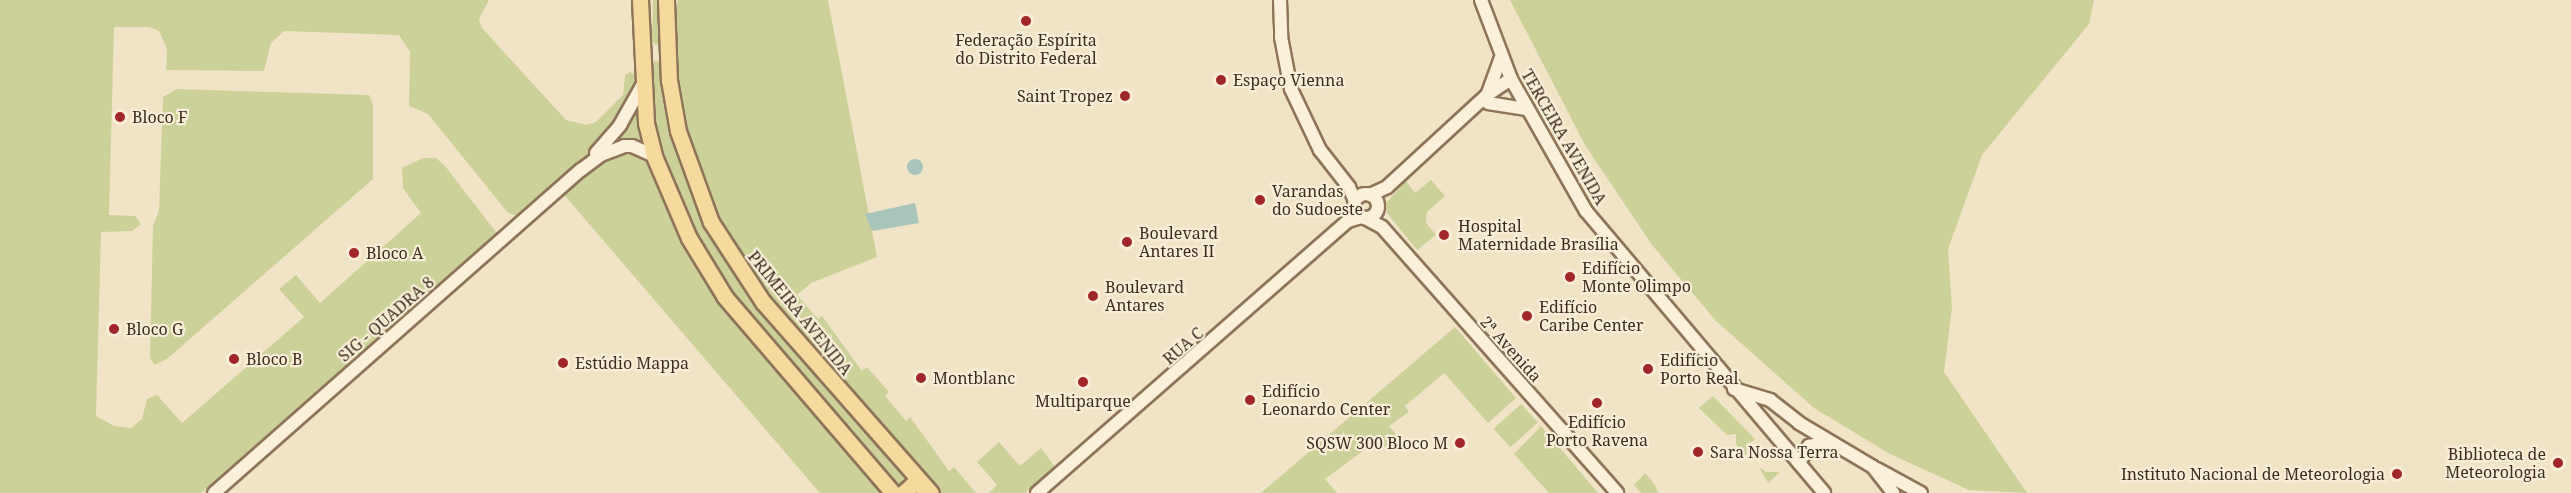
<!DOCTYPE html>
<meta charset="utf-8">
<style>
body{margin:0}
#map{position:relative;width:2571px;height:493px;overflow:hidden;background:#f1e4c6;font-family:"Noto Serif",serif}
div>[style]{position:absolute}
.green>*{inset:0;background:#cbd199;transform-origin:0 0}
.water>*{inset:0;background:#a8c5bc}
.round{border-radius:50%}
.roads{filter:drop-shadow(2px 0 #8e755a) drop-shadow(-2px 0 #8e755a) drop-shadow(0 2px #8e755a) drop-shadow(0 -2px #8e755a)}
.minor>*{height:12px;margin:-6px;padding:0 6px;transform-origin:6px;border-radius:6px;background:#fbf1db}
.minor>.ring{margin:-6px;padding:0;box-sizing:content-box;background:none;border:12px solid #fbf1db;border-radius:50%}
.major>*{height:15px;margin:-7.5px;padding:0 7.5px;transform-origin:7.5px;border-radius:7.5px;background:#f6d99d}
.dots>*{width:16px;height:16px;translate:-50% -50%;box-sizing:border-box;border:3px solid #f8eed7;border-radius:50%}
span{translate:-50% -50%;white-space:nowrap;text-align:center;line-height:1.15;-webkit-text-stroke:4.5px #f8eed7;paint-order:stroke}
.poi-label{font-size:16px;color:#3e2d1f}
.left{translate:0 -50%;text-align:left}
.right{translate:-100% -50%;text-align:right}
.street-label{font-size:16px;color:#3e2d1f}
</style>
<div id="map">
<div class="green">
<div style="clip-path:polygon(0 0,489px 0,479px 19px,482px 28px,566px 120px,586px 125px,596px 122px,623px 95px,625px 75px,630px 72px,635px 75px,636px 86px,627px 111px,593px 154px,520px 217px,508px 213px,428px 114px,409px 106px,410px 52px,399px 35px,284px 31px,271px 43px,264px 71px,166px 70px,167px 49px,159px 31px,149px 27px,114px 27px,109px 215px,135px 216px,141px 224px,132px 231px,101px 232px,96px 416px,114px 426px,131px 428px,142px 419px,147px 399px,157px 395px,182px 423px,304px 317px,279px 289px,296px 275px,320px 303px,421px 213px,403px 188px,402px 168px,423px 158px,436px 158px,445px 166px,499px 236px,201px 493px,0 493px)"></div>
<div style="clip-path:polygon(653px 0,661px 0,661px 42px,656px 45px,652px 41px)"></div>
<div style="clip-path:polygon(678px 0,828px 0,877px 257px,811px 283px,797px 295px,818px 319px,822px 316px,862px 371px,867px 367px,889px 392px,885px 396px,906px 421px,910px 417px,949px 471px,954px 467px,976px 493px,820px 493px,560px 190px,608px 145px,636px 109px,650px 62px,667px 60px)"></div>
<div style="clip-path:polygon(1510px 0,2094px 0,2089px 24px,1982px 155px,1948px 249px,1952px 307px,1944px 372px,2027px 493px,1969px 490px,1890px 454px,1814px 408px,1716px 321px,1652px 245px,1585px 145px)"></div>
<div style="clip-path:polygon(177px 89px,369px 95px,373px 105px,373px 179px,167px 359px,155px 365px,150px 358px,153px 226px,159px 211px,163px 97px)"></div>
<div style="clip-path:polygon(1431px 180px,1445px 196px,1427px 212px,1426px 223px,1436px 235px,1417px 250px,1387px 213px,1385px 204px,1406px 181px,1415px 193px)"></div>
<div style="clip-path:polygon(1455px 327px,1516px 398px,1488px 423px,1444px 373px,1405px 406px,1409px 412px,1389px 426px,1398px 436px,1379px 452px,1371px 445px,1325px 479px,1337px 493px,1261px 493px)"></div>
<div style="clip-path:polygon(1713px 396px,1755px 439px,1747px 446px,1746px 457px,1736px 444px,1736px 434px,1727px 435px,1699px 408px)"></div>
<div style="left:1521px;top:404px;width:25px;height:37px;rotate:48deg"></div>
<div style="clip-path:polygon(1541px 426px,1598px 493px,1549px 493px,1514px 454px)"></div>
<div style="clip-path:polygon(999px 442px,1020px 466px,1041px 448px,1055px 467px,1025px 493px,989px 493px,997px 485px,977px 462px)"></div>
<div style="clip-path:polygon(1759px 467px,1766px 472px,1780px 472px,1768px 483px)"></div>
<div style="clip-path:polygon(1645px 473px,1655px 485px,1658px 493px,1641px 493px,1634px 485px)"></div>
</div>
<div class="water">
<div class="round" style="left:907px;top:159px;width:16px;height:16px"></div>
<div style="clip-path:polygon(915px 203px,919px 223px,872px 231px,865px 214px)"></div>
</div>
<div class="roads">
<div class="minor">
<div style="left:1280px;top:0;width:37px;rotate:88deg"></div>
<div style="left:1281px;top:37px;width:53px;rotate:79.1deg"></div>
<div style="left:1291px;top:89px;width:68px;rotate:64.6deg"></div>
<div style="left:1320px;top:150px;width:47px;rotate:51.9deg"></div>
<div style="left:1349px;top:187px;width:15px;rotate:67deg"></div>
<div style="left:1481px;top:0;width:85px;rotate:69.2deg"></div>
<div style="left:1511px;top:79px;width:152px;rotate:60.4deg"></div>
<div style="left:1586px;top:211px;width:369px;rotate:49.8deg"></div>
<div style="left:1488px;top:93px;width:37px;rotate:-70deg"></div>
<div style="left:1488px;top:103px;width:39px;rotate:9deg"></div>
<div style="left:596px;top:153px;width:37px;rotate:-49deg"></div>
<div style="left:620px;top:125px;width:45px;rotate:-60.6deg"></div>
<div class="ring" style="left:1354px;top:194px;width:12px;height:12px"></div>
<div style="left:1370px;top:195px;width:19px;rotate:-25deg"></div>
<div style="left:1387px;top:187px;width:136px;rotate:-42.6deg"></div>
<div style="left:1487px;top:95px;width:29px;rotate:-34deg"></div>
<div style="left:1365px;top:218px;width:19px;rotate:28deg"></div>
<div style="left:1382px;top:227px;width:355px;rotate:48.5deg"></div>
<div style="left:1734px;top:389px;width:38px;rotate:17deg"></div>
<div style="left:1770px;top:400px;width:37px;rotate:38deg"></div>
<div style="left:1799px;top:423px;width:86px;rotate:30.7deg"></div>
<div style="left:1873px;top:467px;width:33px;rotate:52deg"></div>
<div style="left:1799px;top:463px;width:20px;rotate:-60deg"></div>
<div style="left:1809px;top:446px;width:20px;rotate:-11deg"></div>
<div style="left:1877px;top:469px;width:50px;rotate:28.6deg"></div>
<div style="left:214px;top:493px;width:489px;rotate:-41.4deg"></div>
<div style="left:581px;top:170px;width:25px;rotate:-37deg"></div>
<div style="left:601px;top:155px;width:25px;rotate:-21deg"></div>
<div style="left:624px;top:146px;width:8px"></div>
<div style="left:632px;top:146px;width:24px;rotate:24deg"></div>
<div style="left:1037px;top:493px;width:413px;rotate:-41.2deg"></div>
<div style="left:1348px;top:221px;width:14px;rotate:-17deg"></div>
</div>
<div class="major">
<div style="left:640px;top:0;width:123px;rotate:87.2deg"></div>
<div style="left:646px;top:123px;width:34px;rotate:76deg"></div>
<div style="left:654px;top:156px;width:89px;rotate:66.9deg"></div>
<div style="left:689px;top:238px;width:69px;rotate:58.6deg"></div>
<div style="left:725px;top:297px;width:258px;rotate:49.4deg"></div>
<div style="left:666px;top:0;width:80px;rotate:87.9deg"></div>
<div style="left:669px;top:80px;width:52px;rotate:80deg"></div>
<div style="left:678px;top:131px;width:97px;rotate:70.1deg"></div>
<div style="left:711px;top:222px;width:95px;rotate:57deg"></div>
<div style="left:763px;top:302px;width:254px;rotate:48.7deg"></div>
<div style="left:903px;top:493px;width:13px;rotate:-42deg"></div>
<div style="left:913px;top:484px;width:11px;rotate:10deg"></div>
</div>
</div>
<div class="dots">
<div style="left:1026px;top:21px;background:#a12629"></div>
<div style="left:1221px;top:80px;background:#a12629"></div>
<div style="left:1125px;top:96px;background:#a12629"></div>
<div style="left:120px;top:117px;background:#a12629"></div>
<div style="left:1260px;top:200px;background:#a12629"></div>
<div style="left:1444px;top:235px;background:#a12629"></div>
<div style="left:1127px;top:242px;background:#a12629"></div>
<div style="left:354px;top:253px;background:#a12629"></div>
<div style="left:1570px;top:277px;background:#a12629"></div>
<div style="left:1093px;top:296px;background:#a12629"></div>
<div style="left:1527px;top:316px;background:#a12629"></div>
<div style="left:114px;top:329px;background:#a12629"></div>
<div style="left:234px;top:359px;background:#a12629"></div>
<div style="left:563px;top:363px;background:#a12629"></div>
<div style="left:1648px;top:369px;background:#a12629"></div>
<div style="left:921px;top:378px;background:#a12629"></div>
<div style="left:1083px;top:382px;background:#a12629"></div>
<div style="left:1250px;top:400px;background:#a12629"></div>
<div style="left:1597px;top:403px;background:#a12629"></div>
<div style="left:1460px;top:443px;background:#a12629"></div>
<div style="left:1698px;top:452px;background:#a12629"></div>
<div style="left:2558px;top:463px;background:#a12629"></div>
<div style="left:2397px;top:474px;background:#a12629"></div>
</div>
<div class="poi-label">
<span style="left:1026px;top:49px">Federação Espírita<br>do Distrito Federal</span>
<span class="left" style="left:1233px;top:80px">Espaço Vienna</span>
<span class="right" style="left:1113px;top:96px">Saint Tropez</span>
<span class="left" style="left:132px;top:117px">Bloco F</span>
<span class="left" style="left:1272px;top:200px">Varandas<br>do Sudoeste</span>
<span class="left" style="left:1458px;top:235px">Hospital<br>Maternidade Brasília</span>
<span class="left" style="left:1139px;top:242px">Boulevard<br>Antares II</span>
<span class="left" style="left:366px;top:253px">Bloco A</span>
<span class="left" style="left:1582px;top:277px">Edifício<br>Monte Olimpo</span>
<span class="left" style="left:1105px;top:296px">Boulevard<br>Antares</span>
<span class="left" style="left:1539px;top:316px">Edifício<br>Caribe Center</span>
<span class="left" style="left:126px;top:329px">Bloco G</span>
<span class="left" style="left:246px;top:359px">Bloco B</span>
<span class="left" style="left:1660px;top:369px">Edifício<br>Porto Real</span>
<span class="left" style="left:575px;top:363px">Estúdio Mappa</span>
<span class="left" style="left:933px;top:378px">Montblanc</span>
<span class="left" style="left:1262px;top:400px">Edifício<br>Leonardo Center</span>
<span style="left:1083px;top:401px">Multiparque</span>
<span style="left:1597px;top:431px">Edifício<br>Porto Ravena</span>
<span class="right" style="left:1448px;top:443px">SQSW 300 Bloco M</span>
<span class="left" style="left:1710px;top:452px">Sara Nossa Terra</span>
<span class="right" style="left:2546px;top:463px">Biblioteca de<br>Meteorologia</span>
<span class="right" style="left:2385px;top:474px">Instituto Nacional de Meteorologia</span>
</div>
<div class="street-label">
<span style="left:1564px;top:137px;rotate:60deg">TERCEIRA AVENIDA</span>
<span style="left:800px;top:313px;rotate:51deg">PRIMEIRA AVENIDA</span>
<span style="left:386px;top:319px;rotate:-41deg">SIG - QUADRA 8</span>
<span style="left:1183px;top:346px;rotate:-41deg">RUA C</span>
<span style="left:1511px;top:349px;rotate:48deg">2ª Avenida</span>
</div>
</div>
